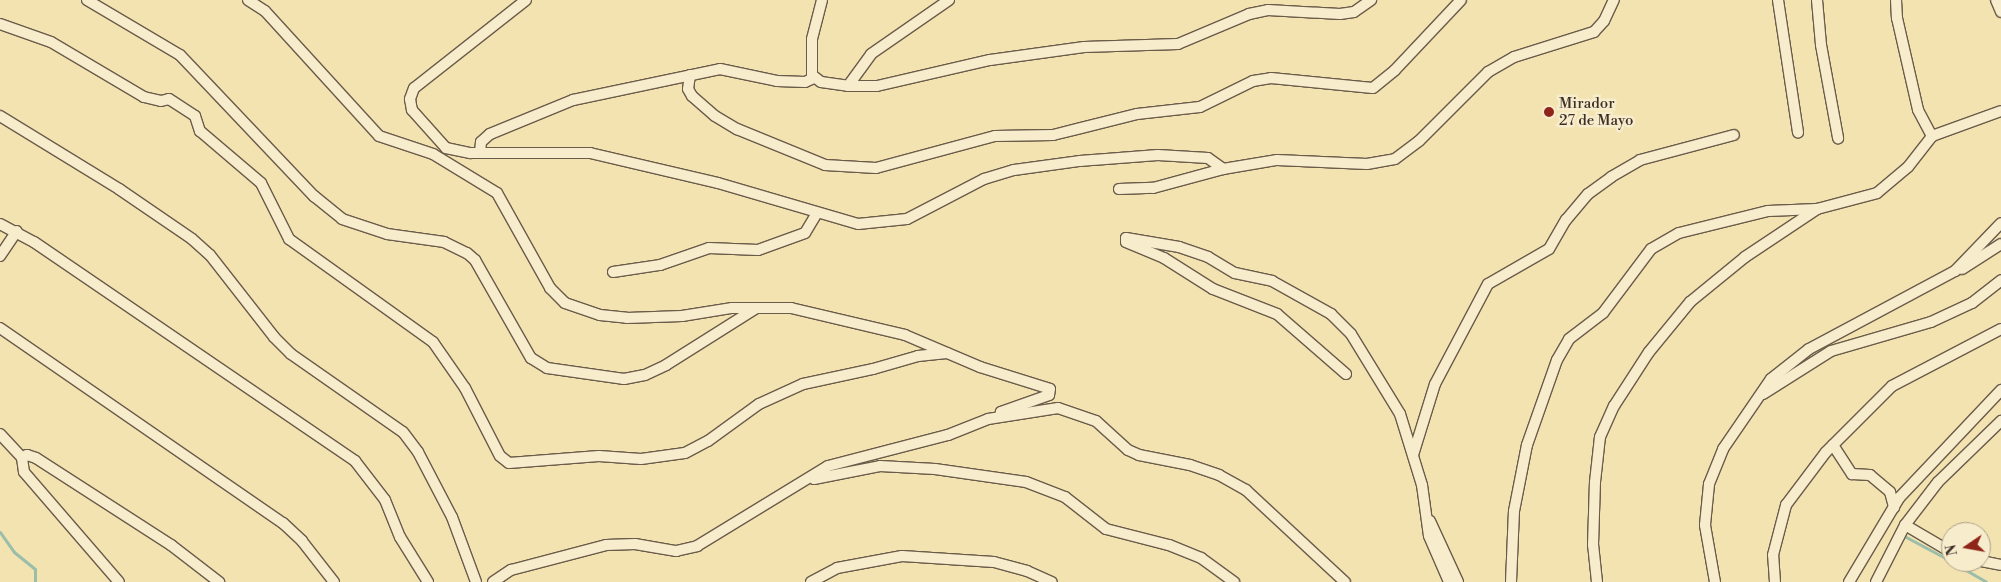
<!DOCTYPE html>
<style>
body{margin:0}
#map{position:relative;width:2001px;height:582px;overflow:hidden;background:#f3e3b1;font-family:"Libre Bodoni",serif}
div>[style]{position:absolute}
.stream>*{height:3px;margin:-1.5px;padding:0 1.5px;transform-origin:1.5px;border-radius:1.5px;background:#9bbeaa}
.roads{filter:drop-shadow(1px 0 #6b5b4a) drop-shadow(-1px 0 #6b5b4a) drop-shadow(0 1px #6b5b4a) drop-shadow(0 -1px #6b5b4a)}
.street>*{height:10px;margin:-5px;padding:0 5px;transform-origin:5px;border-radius:5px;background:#f7edcc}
.dots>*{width:14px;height:14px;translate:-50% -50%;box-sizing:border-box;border:2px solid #f7edcc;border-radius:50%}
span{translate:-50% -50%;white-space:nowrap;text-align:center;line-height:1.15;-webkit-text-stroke:5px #f7edcc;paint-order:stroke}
.poi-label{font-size:15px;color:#3e2e28}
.left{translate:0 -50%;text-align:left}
.north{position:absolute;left:1941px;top:522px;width:50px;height:50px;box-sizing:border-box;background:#f7edcc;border:1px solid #ada18a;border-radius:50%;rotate:258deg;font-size:14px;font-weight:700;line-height:20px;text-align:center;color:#3e2e28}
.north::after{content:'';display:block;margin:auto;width:18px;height:22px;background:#8f2418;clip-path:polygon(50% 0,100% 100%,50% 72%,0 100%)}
</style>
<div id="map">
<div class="stream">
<div style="left:0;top:532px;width:24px;rotate:55deg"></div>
<div style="left:14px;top:552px;width:27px;rotate:39deg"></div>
<div style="left:35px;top:569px;width:13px;rotate:90deg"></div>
<div style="left:1906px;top:537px;width:51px;rotate:28.1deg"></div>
<div style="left:1952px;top:562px;width:39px;rotate:30deg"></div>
</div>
<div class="roads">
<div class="street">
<div style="left:87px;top:0;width:108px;rotate:30.6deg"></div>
<div style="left:180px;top:55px;width:195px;rotate:46.5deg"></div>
<div style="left:314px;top:196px;width:36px;rotate:39deg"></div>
<div style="left:342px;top:219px;width:47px;rotate:18.4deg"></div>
<div style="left:387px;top:234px;width:58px;rotate:8deg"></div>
<div style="left:444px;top:242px;width:25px;rotate:26deg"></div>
<div style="left:467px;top:253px;width:11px;rotate:41deg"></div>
<div style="left:475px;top:260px;width:113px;rotate:60.3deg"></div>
<div style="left:531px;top:358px;width:19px;rotate:32deg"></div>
<div style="left:547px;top:368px;width:78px;rotate:8.1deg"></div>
<div style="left:624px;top:379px;width:21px;rotate:-11deg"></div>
<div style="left:645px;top:375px;width:23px;rotate:-25deg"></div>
<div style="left:666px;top:365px;width:105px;rotate:-32.2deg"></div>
<div style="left:248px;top:0;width:20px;rotate:33deg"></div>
<div style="left:265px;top:11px;width:169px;rotate:47.6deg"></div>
<div style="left:379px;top:136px;width:57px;rotate:18.4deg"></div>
<div style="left:433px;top:154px;width:75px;rotate:31.4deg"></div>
<div style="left:497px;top:193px;width:109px;rotate:60.8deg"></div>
<div style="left:550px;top:288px;width:21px;rotate:45deg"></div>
<div style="left:565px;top:303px;width:37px;rotate:19deg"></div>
<div style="left:600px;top:315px;width:27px;rotate:6deg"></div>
<div style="left:627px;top:318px;width:55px;rotate:-2.1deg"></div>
<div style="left:682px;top:316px;width:51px;rotate:-9.1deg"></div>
<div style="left:732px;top:308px;width:59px"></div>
<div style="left:791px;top:308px;width:117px;rotate:13.3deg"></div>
<div style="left:905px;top:335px;width:82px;rotate:23.1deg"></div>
<div style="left:980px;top:367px;width:73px;rotate:17.4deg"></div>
<div style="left:1050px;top:389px;width:6px;rotate:99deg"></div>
<div style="left:1049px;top:395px;width:51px;rotate:160.5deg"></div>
<div style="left:1001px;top:412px;width:4px;rotate:104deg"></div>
<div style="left:526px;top:0;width:142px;rotate:141.8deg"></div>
<div style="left:414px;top:88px;width:12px;rotate:110deg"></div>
<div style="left:410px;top:99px;width:11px;rotate:80deg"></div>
<div style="left:412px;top:110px;width:51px;rotate:48.2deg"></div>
<div style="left:446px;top:148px;width:25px;rotate:12deg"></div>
<div style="left:470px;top:153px;width:120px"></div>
<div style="left:590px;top:153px;width:131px;rotate:13.2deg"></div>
<div style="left:718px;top:183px;width:146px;rotate:16.3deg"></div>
<div style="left:858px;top:224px;width:49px;rotate:-5.8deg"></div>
<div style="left:907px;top:219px;width:87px;rotate:-27.5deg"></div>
<div style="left:984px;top:179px;width:31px;rotate:-17deg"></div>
<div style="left:1014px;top:170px;width:67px;rotate:-7.8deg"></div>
<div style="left:1080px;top:161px;width:78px;rotate:-4.4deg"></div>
<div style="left:1158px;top:155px;width:50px;rotate:3.4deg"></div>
<div style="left:1208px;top:158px;width:19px;rotate:36deg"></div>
<div style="left:822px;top:0;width:40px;rotate:104.4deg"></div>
<div style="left:812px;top:39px;width:36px;rotate:90deg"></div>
<div style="left:812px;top:75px;width:11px;rotate:38deg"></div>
<div style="left:821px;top:82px;width:27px;rotate:8deg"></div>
<div style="left:848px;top:86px;width:29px"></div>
<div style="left:877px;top:86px;width:116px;rotate:-13deg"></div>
<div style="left:990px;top:60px;width:95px;rotate:-7.9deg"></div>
<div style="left:1084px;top:47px;width:94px;rotate:-1.8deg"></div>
<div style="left:1178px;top:44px;width:77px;rotate:-22.9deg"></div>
<div style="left:1249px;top:14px;width:19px;rotate:-12deg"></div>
<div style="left:1268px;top:10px;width:72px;rotate:3.2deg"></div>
<div style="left:1340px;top:14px;width:14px;rotate:-8deg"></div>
<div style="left:1354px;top:12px;width:21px;rotate:-35deg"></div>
<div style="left:1778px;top:0;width:134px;rotate:81.4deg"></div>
<div style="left:1817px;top:0;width:45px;rotate:84.9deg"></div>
<div style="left:1821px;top:45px;width:95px;rotate:79.6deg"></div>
<div style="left:1896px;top:0;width:18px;rotate:87deg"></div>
<div style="left:1897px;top:18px;width:94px;rotate:77.1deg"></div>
<div style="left:1918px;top:110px;width:30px;rotate:62deg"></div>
<div style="left:1996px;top:0;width:13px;rotate:67deg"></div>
<div style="left:0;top:24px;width:54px;rotate:19.4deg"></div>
<div style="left:51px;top:42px;width:108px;rotate:30.6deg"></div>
<div style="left:144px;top:97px;width:17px;rotate:13deg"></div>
<div style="left:161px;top:101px;width:8px;rotate:-14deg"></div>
<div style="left:169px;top:99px;width:31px;rotate:33deg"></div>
<div style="left:195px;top:116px;width:16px;rotate:72deg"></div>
<div style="left:200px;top:131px;width:80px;rotate:40.4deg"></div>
<div style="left:261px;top:183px;width:63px;rotate:63.4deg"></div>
<div style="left:289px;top:239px;width:177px;rotate:35.6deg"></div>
<div style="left:433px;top:342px;width:56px;rotate:55.2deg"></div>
<div style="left:465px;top:388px;width:76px;rotate:62.8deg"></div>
<div style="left:500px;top:456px;width:11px;rotate:38deg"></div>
<div style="left:509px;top:463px;width:90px;rotate:-4.4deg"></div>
<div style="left:599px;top:456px;width:42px;rotate:4.1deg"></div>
<div style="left:641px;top:459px;width:44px;rotate:-7.8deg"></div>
<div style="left:685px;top:453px;width:26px;rotate:-28deg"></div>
<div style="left:708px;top:441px;width:63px;rotate:-36deg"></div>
<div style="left:759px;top:404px;width:48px;rotate:-24.4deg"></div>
<div style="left:803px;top:384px;width:72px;rotate:-12.1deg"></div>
<div style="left:873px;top:369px;width:47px;rotate:-16.1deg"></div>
<div style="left:918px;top:356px;width:29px;rotate:-6deg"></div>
<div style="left:690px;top:75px;width:14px;rotate:98deg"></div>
<div style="left:688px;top:89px;width:8px;rotate:60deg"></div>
<div style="left:692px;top:96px;width:30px;rotate:41deg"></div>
<div style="left:715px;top:116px;width:26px;rotate:31deg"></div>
<div style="left:737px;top:129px;width:95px;rotate:22.2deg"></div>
<div style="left:825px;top:165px;width:51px;rotate:3.4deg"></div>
<div style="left:876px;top:168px;width:123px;rotate:-15.1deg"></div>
<div style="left:995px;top:136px;width:58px;rotate:-1deg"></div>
<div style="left:1053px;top:135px;width:87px;rotate:-14deg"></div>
<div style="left:1137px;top:114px;width:63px;rotate:-6.3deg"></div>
<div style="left:1200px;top:107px;width:59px;rotate:-26.1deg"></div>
<div style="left:1253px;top:81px;width:18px;rotate:-9deg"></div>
<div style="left:1271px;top:78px;width:102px;rotate:5.6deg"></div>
<div style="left:1373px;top:88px;width:28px;rotate:-39deg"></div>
<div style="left:1395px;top:70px;width:96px;rotate:-46.7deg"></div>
<div style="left:848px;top:86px;width:39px;rotate:-54deg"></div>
<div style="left:871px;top:54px;width:95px;rotate:-34.7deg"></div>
<div style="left:0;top:116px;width:140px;rotate:31.5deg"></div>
<div style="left:119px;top:189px;width:88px;rotate:34.4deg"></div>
<div style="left:192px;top:239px;width:24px;rotate:42deg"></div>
<div style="left:210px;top:255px;width:104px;rotate:52deg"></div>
<div style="left:274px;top:337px;width:24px;rotate:45deg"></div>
<div style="left:291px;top:354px;width:136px;rotate:34.9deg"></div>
<div style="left:403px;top:432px;width:25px;rotate:53deg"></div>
<div style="left:418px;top:452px;width:73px;rotate:62.4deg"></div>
<div style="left:452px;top:517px;width:69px;rotate:69.7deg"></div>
<div style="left:480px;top:153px;width:11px;rotate:-85deg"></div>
<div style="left:481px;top:142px;width:12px;rotate:-42deg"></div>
<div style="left:490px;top:134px;width:90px;rotate:-22.3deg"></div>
<div style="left:573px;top:100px;width:150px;rotate:-11.9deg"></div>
<div style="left:720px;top:69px;width:58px;rotate:11.9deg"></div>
<div style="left:777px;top:81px;width:28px;rotate:2deg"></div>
<div style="left:805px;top:82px;width:10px;rotate:-24deg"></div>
<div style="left:1119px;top:189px;width:34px;rotate:-2deg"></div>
<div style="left:1153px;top:188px;width:73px;rotate:-15.2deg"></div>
<div style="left:1223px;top:169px;width:55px;rotate:-9.5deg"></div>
<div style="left:1277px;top:160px;width:90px;rotate:2.5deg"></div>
<div style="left:1367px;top:164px;width:28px;rotate:-10deg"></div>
<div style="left:1395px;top:159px;width:30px;rotate:-37deg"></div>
<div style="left:1419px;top:141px;width:98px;rotate:-45deg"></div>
<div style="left:1488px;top:72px;width:30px;rotate:-30deg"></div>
<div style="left:1514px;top:57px;width:84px;rotate:-17.4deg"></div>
<div style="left:1594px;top:32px;width:15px;rotate:-48deg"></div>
<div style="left:1604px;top:21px;width:23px;rotate:-65deg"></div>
<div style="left:0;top:224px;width:38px;rotate:28deg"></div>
<div style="left:34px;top:242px;width:389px;rotate:34.3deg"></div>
<div style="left:355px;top:461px;width:49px;rotate:52.4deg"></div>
<div style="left:385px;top:500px;width:40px;rotate:68deg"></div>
<div style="left:400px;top:537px;width:53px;rotate:58.1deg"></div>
<div style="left:0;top:256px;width:30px;rotate:-56deg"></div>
<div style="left:1962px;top:269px;width:46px;rotate:-32.7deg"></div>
<div style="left:613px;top:272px;width:48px;rotate:-8.5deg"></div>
<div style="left:660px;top:265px;width:52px;rotate:-19.1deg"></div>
<div style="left:709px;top:248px;width:49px;rotate:2.3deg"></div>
<div style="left:758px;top:250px;width:50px;rotate:-19.9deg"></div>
<div style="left:805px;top:233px;width:23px;rotate:-59deg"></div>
<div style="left:0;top:328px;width:344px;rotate:34.6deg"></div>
<div style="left:283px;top:523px;width:26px;rotate:43deg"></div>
<div style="left:302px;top:541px;width:52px;rotate:52deg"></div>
<div style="left:1346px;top:374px;width:91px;rotate:-139deg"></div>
<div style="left:1277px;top:314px;width:69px;rotate:-158.7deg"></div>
<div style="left:1213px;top:289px;width:58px;rotate:-147.7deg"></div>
<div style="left:1164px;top:258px;width:41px;rotate:-157.2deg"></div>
<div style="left:1126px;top:242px;width:4px;rotate:-90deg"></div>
<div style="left:1126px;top:238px;width:54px;rotate:9.6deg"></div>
<div style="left:1179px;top:247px;width:31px;rotate:19deg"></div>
<div style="left:1208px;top:257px;width:31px;rotate:31deg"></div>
<div style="left:1235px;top:273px;width:38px;rotate:12deg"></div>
<div style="left:1272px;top:281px;width:68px;rotate:29.2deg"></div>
<div style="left:1331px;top:314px;width:28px;rotate:45deg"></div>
<div style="left:1351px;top:334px;width:94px;rotate:58.5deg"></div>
<div style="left:1400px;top:414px;width:74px;rotate:72.8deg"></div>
<div style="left:1422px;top:485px;width:51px;rotate:82.2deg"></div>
<div style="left:1429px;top:536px;width:50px;rotate:66.5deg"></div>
<div style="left:1763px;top:394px;width:80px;rotate:-32.3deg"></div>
<div style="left:1831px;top:351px;width:104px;rotate:-16.2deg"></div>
<div style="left:1931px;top:322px;width:45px;rotate:-24.9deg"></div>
<div style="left:1972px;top:303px;width:37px;rotate:-38deg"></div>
<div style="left:0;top:434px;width:33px;rotate:47deg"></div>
<div style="left:1833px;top:445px;width:35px;rotate:57deg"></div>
<div style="left:1852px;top:474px;width:18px;rotate:3deg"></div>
<div style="left:1870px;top:475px;width:26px;rotate:40deg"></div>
<div style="left:1890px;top:492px;width:16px;rotate:75deg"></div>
<div style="left:1413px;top:455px;width:74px;rotate:-72.8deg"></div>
<div style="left:1435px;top:384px;width:113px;rotate:-62.1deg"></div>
<div style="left:1488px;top:284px;width:70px;rotate:-29.8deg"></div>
<div style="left:1549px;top:249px;width:34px;rotate:-60deg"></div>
<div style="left:1566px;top:220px;width:34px;rotate:-50deg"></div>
<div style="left:1588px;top:194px;width:29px;rotate:-36deg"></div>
<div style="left:1611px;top:177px;width:34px;rotate:-30deg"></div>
<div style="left:1640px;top:160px;width:97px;rotate:-14.9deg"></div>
<div style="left:22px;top:458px;width:6px;rotate:-31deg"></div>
<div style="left:27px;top:455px;width:9px;rotate:18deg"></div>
<div style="left:36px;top:458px;width:161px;rotate:32.8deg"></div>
<div style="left:171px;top:545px;width:61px;rotate:37.6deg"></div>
<div style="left:22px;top:458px;width:14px;rotate:82deg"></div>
<div style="left:24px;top:472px;width:145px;rotate:49.2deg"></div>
<div style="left:814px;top:479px;width:67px;rotate:-11.1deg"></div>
<div style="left:880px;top:466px;width:55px;rotate:3.1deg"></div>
<div style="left:935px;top:469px;width:92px;rotate:8.1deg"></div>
<div style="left:1026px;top:482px;width:42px;rotate:21deg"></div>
<div style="left:1065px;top:497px;width:52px;rotate:38deg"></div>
<div style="left:1106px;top:529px;width:65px;rotate:14.3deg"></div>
<div style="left:1169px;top:545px;width:35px;rotate:22deg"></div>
<div style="left:1201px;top:558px;width:41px;rotate:36deg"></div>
<div style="left:1430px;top:521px;width:67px;rotate:65.3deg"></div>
<div style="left:1905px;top:525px;width:53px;rotate:30.4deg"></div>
<div style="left:1981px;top:561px;width:20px;rotate:11deg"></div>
<div style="left:493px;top:582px;width:22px;rotate:-34deg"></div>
<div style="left:511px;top:570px;width:98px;rotate:-14.7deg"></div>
<div style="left:606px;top:545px;width:29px;rotate:-2deg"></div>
<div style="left:635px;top:544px;width:42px;rotate:9.7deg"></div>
<div style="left:676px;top:551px;width:22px;rotate:-13deg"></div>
<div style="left:697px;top:546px;width:153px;rotate:-31.4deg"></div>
<div style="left:828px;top:466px;width:124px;rotate:-14.5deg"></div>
<div style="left:948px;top:435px;width:43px;rotate:-21.8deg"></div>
<div style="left:988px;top:419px;width:71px;rotate:-8.9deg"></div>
<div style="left:1058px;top:408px;width:40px;rotate:18.9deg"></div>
<div style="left:1096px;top:421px;width:43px;rotate:42.2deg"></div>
<div style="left:1128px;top:450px;width:12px;rotate:24deg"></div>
<div style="left:1139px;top:455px;width:52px;rotate:11.1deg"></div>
<div style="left:1190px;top:465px;width:31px;rotate:19deg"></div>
<div style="left:1219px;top:475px;width:31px;rotate:29deg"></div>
<div style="left:1246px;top:490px;width:135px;rotate:42.9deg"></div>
<div style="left:811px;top:582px;width:30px;rotate:-28deg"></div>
<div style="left:837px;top:568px;width:66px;rotate:-10.5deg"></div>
<div style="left:902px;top:556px;width:92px;rotate:3.7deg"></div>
<div style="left:994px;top:562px;width:34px;rotate:15deg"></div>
<div style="left:1027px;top:571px;width:27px;rotate:24deg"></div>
<div style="left:1511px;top:582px;width:71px;rotate:-87.6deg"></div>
<div style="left:1514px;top:511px;width:67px;rotate:-78.9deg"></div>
<div style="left:1527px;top:445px;width:90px;rotate:-70.6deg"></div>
<div style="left:1557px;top:360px;width:24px;rotate:-60deg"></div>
<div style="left:1569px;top:339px;width:43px;rotate:-37.4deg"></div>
<div style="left:1603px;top:313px;width:80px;rotate:-53.1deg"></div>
<div style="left:1651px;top:249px;width:32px;rotate:-30deg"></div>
<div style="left:1679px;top:233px;width:92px;rotate:-13.9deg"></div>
<div style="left:1768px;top:211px;width:49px;rotate:-2.3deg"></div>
<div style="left:1817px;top:209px;width:62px;rotate:-14.9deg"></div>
<div style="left:1877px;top:193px;width:40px;rotate:-40deg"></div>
<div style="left:1908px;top:167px;width:39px;rotate:-52deg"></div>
<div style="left:1932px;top:136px;width:73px;rotate:-19.9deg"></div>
<div style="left:1597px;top:582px;width:37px;rotate:-96deg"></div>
<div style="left:1593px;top:545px;width:63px;rotate:-88.2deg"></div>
<div style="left:1595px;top:482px;width:45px;rotate:-83.7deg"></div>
<div style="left:1600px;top:437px;width:34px;rotate:-66deg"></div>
<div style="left:1614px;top:406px;width:64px;rotate:-57.1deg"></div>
<div style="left:1649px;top:352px;width:65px;rotate:-50.6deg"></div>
<div style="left:1690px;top:302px;width:71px;rotate:-39.3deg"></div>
<div style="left:1745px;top:257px;width:87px;rotate:-33.7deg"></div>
<div style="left:1715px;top:582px;width:58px;rotate:-100deg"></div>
<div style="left:1705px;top:525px;width:41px;rotate:-84.4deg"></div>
<div style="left:1709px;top:484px;width:38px;rotate:-68deg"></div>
<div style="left:1723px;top:449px;width:85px;rotate:-55.6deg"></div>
<div style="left:1771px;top:379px;width:48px;rotate:-38.3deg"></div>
<div style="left:1809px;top:349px;width:166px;rotate:-28.1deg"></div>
<div style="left:1955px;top:271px;width:66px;rotate:-46.2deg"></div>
<div style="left:1775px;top:582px;width:27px;rotate:-94deg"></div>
<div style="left:1773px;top:555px;width:52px;rotate:-75.4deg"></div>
<div style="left:1786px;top:505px;width:66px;rotate:-53deg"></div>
<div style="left:1826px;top:452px;width:93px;rotate:-45deg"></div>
<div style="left:1892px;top:386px;width:123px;rotate:-27.6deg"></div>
<div style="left:1849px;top:582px;width:98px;rotate:-59.2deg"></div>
<div style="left:1899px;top:498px;width:149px;rotate:-46.6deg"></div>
<div style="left:1876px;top:582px;width:64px;rotate:-63deg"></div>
<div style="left:1905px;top:525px;width:54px;rotate:-52.5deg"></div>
<div style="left:1938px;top:482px;width:88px;rotate:-44.1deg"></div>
</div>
</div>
<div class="dots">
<div style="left:1549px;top:112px;background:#8f2418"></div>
</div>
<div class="poi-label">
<span class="left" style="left:1559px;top:112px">Mirador<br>27 de Mayo</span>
</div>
<div class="north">N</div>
</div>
